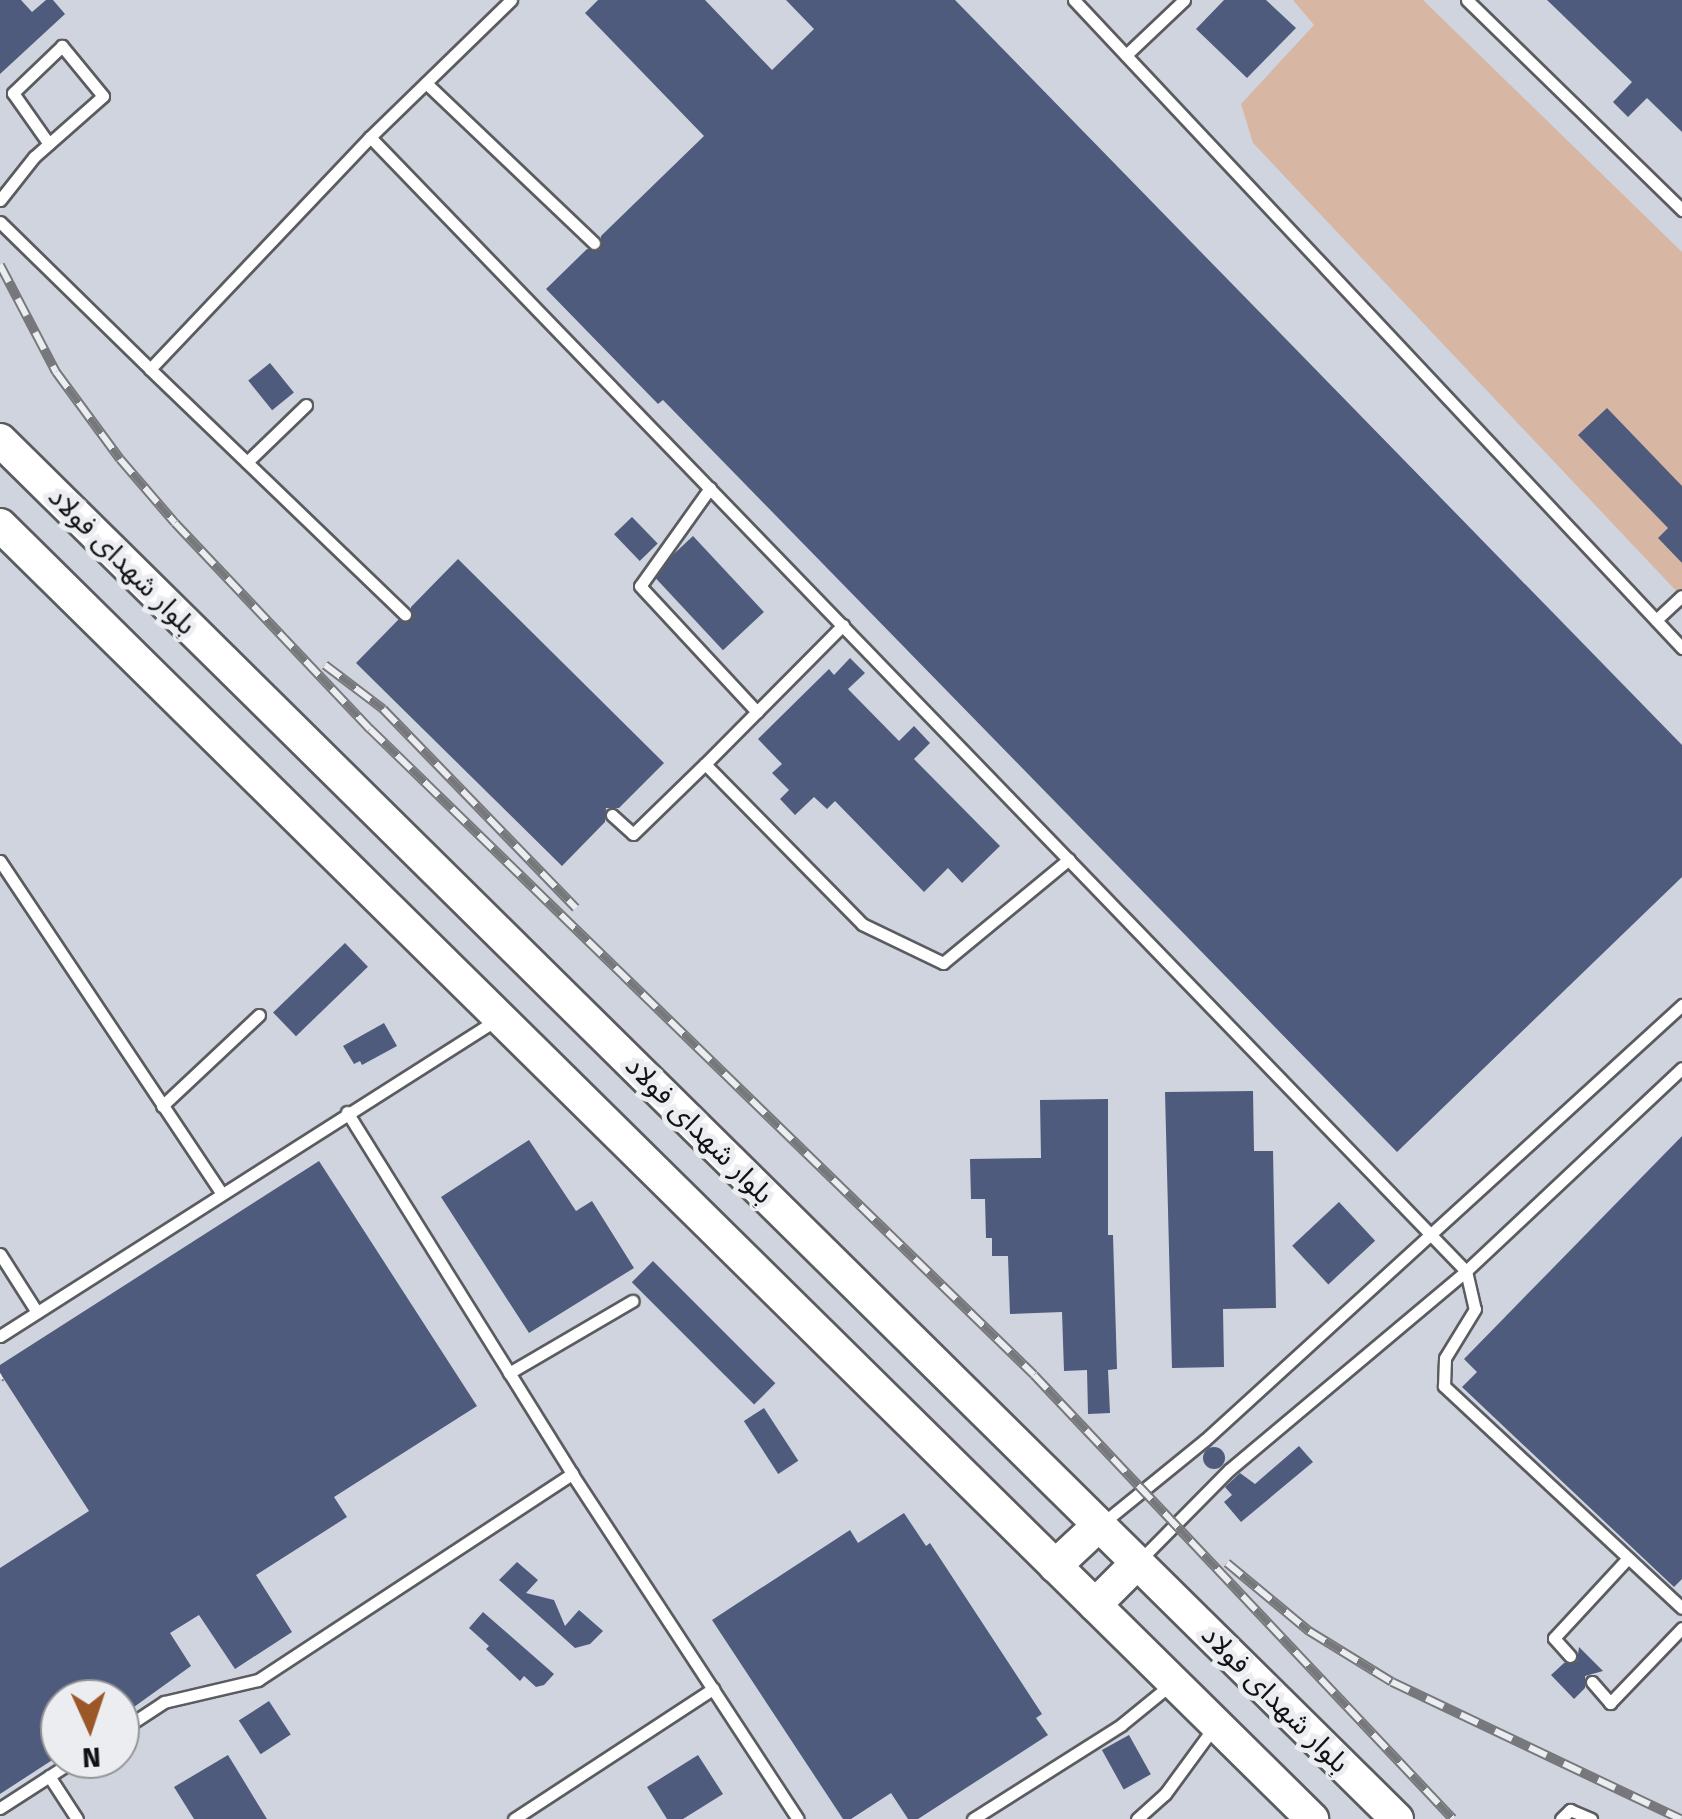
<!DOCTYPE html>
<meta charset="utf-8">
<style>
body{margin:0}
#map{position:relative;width:1682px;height:1819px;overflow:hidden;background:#dddfe4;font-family:"Fira Sans","Noto Sans Arabic",sans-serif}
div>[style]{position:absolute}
.built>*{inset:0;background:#cfd4df}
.green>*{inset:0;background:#d7b7a4}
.building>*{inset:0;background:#4e5b7c;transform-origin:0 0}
.round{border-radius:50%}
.roads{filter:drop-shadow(2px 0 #5b5c60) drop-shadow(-2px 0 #5b5c60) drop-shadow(0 2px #5b5c60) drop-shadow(0 -2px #5b5c60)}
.lane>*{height:11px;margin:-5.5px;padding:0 5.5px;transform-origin:5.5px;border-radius:5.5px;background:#fff}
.secondary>*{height:32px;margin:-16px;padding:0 16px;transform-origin:16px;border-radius:16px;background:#fff}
.rail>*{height:10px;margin-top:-5px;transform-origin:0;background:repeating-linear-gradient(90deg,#ebedf1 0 19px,#77787b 0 38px);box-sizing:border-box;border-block:2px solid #77787b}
span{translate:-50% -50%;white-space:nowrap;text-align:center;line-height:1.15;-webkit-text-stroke:10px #ebedf1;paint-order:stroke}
.street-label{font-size:28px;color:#111213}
.north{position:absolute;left:40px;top:1679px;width:100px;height:100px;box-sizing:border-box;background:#ebedf1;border:2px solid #949598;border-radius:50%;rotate:177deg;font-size:28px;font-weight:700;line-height:40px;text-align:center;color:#111213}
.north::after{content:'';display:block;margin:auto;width:35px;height:45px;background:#9b5728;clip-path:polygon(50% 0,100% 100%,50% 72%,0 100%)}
</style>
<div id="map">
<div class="built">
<div style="clip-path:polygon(evenodd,0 0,1682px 0,1682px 1819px,0 1819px,0 0,60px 1699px,120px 1699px,120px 1759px,60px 1759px,60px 1699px)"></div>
</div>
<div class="green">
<div style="clip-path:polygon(1293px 0,1423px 0,1682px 252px,1682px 597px,1253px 143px,1241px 104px,1314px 25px)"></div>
</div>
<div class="building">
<div style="clip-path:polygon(0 0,21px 0,32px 12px,46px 0,53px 0,65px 14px,0 74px)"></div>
<div style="clip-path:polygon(598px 0,705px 0,772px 70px,814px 29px,786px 0,955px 0,1682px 745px,1682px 877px,1397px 1152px,663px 400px,658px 404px,546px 289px,587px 249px,600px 250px,601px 236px,704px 136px,585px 13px)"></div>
<div style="clip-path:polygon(1224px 0,1266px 0,1296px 28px,1247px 78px,1196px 29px)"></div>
<div style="clip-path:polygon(1547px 0,1682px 0,1682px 132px,1647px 98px,1628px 117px,1613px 102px,1632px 82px)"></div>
<div style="left:270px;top:363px;width:38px;height:28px;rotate:51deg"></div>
<div style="clip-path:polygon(1607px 408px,1682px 486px,1682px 563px,1658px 538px,1668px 528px,1578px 435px)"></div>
<div style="left:632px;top:517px;width:37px;height:25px;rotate:46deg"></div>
<div style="left:693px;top:536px;width:104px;height:56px;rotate:47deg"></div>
<div style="clip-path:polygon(458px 559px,664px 763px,619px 808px,606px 808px,605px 822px,562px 866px,356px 663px,398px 620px,411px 621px,411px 607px)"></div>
<div style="clip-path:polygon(850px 658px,865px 673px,848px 689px,899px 741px,914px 726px,930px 743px,914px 759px,1000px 846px,962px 883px,948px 868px,924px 892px,835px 801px,827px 809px,814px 797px,795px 815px,780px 799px,789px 790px,772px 773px,782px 764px,758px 739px,829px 669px,834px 675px)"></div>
<div style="left:345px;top:943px;width:33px;height:100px;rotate:46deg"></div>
<div style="clip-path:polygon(384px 1023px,397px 1046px,362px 1065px,360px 1061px,354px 1064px,343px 1046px)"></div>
<div style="clip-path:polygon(1253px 1091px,1254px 1151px,1273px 1151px,1276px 1308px,1223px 1309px,1224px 1367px,1172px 1368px,1165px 1092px)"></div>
<div style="clip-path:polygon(1108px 1099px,1108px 1235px,1113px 1235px,1117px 1369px,1108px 1370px,1110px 1413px,1088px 1414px,1087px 1370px,1064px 1371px,1062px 1312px,1010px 1314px,1008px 1256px,992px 1256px,992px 1238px,986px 1238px,985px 1199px,971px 1199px,970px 1159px,1041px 1158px,1040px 1100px)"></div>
<div style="clip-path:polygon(1682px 1136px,1682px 1579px,1674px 1587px,1462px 1387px,1477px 1372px,1464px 1359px)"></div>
<div style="clip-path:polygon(529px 1140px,576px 1211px,592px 1201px,634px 1268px,529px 1333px,441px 1197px)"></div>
<div style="clip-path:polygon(319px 1161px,477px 1406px,334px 1497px,347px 1517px,256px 1575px,292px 1632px,235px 1669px,199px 1615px,170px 1633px,191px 1666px,120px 1717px,120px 1699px,60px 1699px,60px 1755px,0 1794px,0 1568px,89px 1511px,0 1373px,0 1365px)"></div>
<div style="left:1339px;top:1202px;width:53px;height:64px;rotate:47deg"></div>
<div style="left:653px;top:1261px;width:173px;height:30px;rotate:45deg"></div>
<div style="left:764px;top:1408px;width:63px;height:24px;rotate:57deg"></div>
<div style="clip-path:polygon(1299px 1446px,1313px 1462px,1241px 1522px,1224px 1502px,1232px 1495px,1225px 1487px,1240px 1473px,1255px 1484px)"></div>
<div class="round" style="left:1203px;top:1447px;width:22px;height:22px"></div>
<div style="clip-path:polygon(904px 1513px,926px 1546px,930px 1543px,1042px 1714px,1036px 1718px,1048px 1735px,918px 1819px,908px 1819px,891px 1793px,851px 1819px,843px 1819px,712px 1620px,850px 1530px,858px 1543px)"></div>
<div style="clip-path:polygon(517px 1562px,538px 1580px,526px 1593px,554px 1600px,565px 1626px,579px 1610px,603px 1631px,590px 1644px,575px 1648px,499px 1580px)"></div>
<div style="clip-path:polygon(483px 1612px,554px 1674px,544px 1685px,536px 1687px,524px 1676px,520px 1681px,486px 1649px,489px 1646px,469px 1628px)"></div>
<div style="clip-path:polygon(1579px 1647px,1603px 1671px,1585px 1676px,1585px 1688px,1574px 1699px,1551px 1675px,1564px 1663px,1577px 1662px)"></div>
<div style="left:269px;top:1701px;width:40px;height:36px;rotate:57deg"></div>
<div style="left:1129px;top:1735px;width:45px;height:31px;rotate:61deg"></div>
<div style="clip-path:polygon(228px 1755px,267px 1819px,194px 1819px,174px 1787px)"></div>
<div style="clip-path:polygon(698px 1755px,723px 1794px,683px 1819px,667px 1819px,647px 1787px)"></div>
</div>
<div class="roads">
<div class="lane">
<div style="left:511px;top:0;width:197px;rotate:135.8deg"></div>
<div style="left:370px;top:137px;width:1577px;rotate:45.98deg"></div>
<div style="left:1466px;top:1271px;width:39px;rotate:77deg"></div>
<div style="left:1475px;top:1309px;width:57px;rotate:121.5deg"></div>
<div style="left:1445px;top:1358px;width:28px;rotate:92deg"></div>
<div style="left:1444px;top:1386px;width:325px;rotate:43deg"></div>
<div style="left:1074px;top:0;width:889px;rotate:46.82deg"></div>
<div style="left:1467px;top:0;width:301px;rotate:44.3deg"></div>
<div style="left:1126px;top:55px;width:80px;rotate:-43.5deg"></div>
<div style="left:426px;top:83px;width:232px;rotate:43.6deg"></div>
<div style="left:0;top:200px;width:55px;rotate:-51.7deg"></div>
<div style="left:34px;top:157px;width:92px;rotate:-41.5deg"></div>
<div style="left:103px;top:96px;width:65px;rotate:-129.4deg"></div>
<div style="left:62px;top:46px;width:68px;rotate:136.2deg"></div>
<div style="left:13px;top:93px;width:62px;rotate:54.8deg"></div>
<div style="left:0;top:222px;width:210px;rotate:44.4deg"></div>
<div style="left:150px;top:369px;width:320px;rotate:-46.5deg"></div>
<div style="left:150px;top:369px;width:354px;rotate:43.9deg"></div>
<div style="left:247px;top:462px;width:82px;rotate:-44deg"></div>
<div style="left:710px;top:488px;width:120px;rotate:125.5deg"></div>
<div style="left:640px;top:586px;width:172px;rotate:47.1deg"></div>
<div style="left:1656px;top:620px;width:35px;rotate:-43deg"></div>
<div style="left:843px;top:625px;width:196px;rotate:134.8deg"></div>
<div style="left:705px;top:764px;width:224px;rotate:45.5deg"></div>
<div style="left:862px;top:924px;width:90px;rotate:25.7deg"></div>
<div style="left:943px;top:963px;width:163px;rotate:-39.5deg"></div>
<div style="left:612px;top:815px;width:28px;rotate:42deg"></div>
<div style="left:633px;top:834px;width:100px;rotate:-44.2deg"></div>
<div style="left:0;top:861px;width:399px;rotate:56.3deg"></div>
<div style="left:162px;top:1106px;width:133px;rotate:-43.2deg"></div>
<div style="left:347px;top:1112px;width:426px;rotate:58.1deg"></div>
<div style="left:572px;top:1474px;width:412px;rotate:56.8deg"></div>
<div style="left:0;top:1254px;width:69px;rotate:57.5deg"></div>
<div style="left:0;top:1336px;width:588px;rotate:-32.5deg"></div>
<div style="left:509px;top:1373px;width:143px;rotate:-30.3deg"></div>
<div style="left:1104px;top:1522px;width:130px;rotate:-39.1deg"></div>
<div style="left:1205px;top:1440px;width:646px;rotate:-42.36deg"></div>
<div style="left:1140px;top:1560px;width:127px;rotate:-45.3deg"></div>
<div style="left:1229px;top:1470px;width:309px;rotate:-40deg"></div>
<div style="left:1466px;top:1271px;width:296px;rotate:-43.2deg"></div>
<div style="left:1570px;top:1656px;width:24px;rotate:-132deg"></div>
<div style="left:1554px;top:1638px;width:109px;rotate:-47.2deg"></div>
<div style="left:1592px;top:1682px;width:28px;rotate:49deg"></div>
<div style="left:1610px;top:1703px;width:104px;rotate:-46.2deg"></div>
<div style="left:120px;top:1731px;width:53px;rotate:-33.4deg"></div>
<div style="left:164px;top:1702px;width:97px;rotate:-13.2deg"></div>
<div style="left:258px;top:1680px;width:376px;rotate:-33.3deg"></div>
<div style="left:49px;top:1776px;width:51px;rotate:56.9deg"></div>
<div style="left:0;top:1808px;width:90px;rotate:-32.8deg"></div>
<div style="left:514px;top:1819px;width:238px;rotate:-33.2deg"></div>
<div style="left:973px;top:1819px;width:175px;rotate:-32.4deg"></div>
<div style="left:1121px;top:1725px;width:63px;rotate:-39.2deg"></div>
<div style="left:1137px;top:1819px;width:38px;rotate:-42deg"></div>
<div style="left:1165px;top:1794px;width:83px;rotate:-53.8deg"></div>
<div style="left:1561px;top:1819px;width:13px;rotate:-45deg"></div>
<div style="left:1570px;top:1810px;width:23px;rotate:23deg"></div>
</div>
<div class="secondary">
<div style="left:0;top:440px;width:1963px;rotate:44.63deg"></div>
<div style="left:0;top:525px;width:1843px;rotate:44.6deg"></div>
<div style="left:1055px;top:1566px;width:60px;rotate:-43deg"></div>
<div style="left:1095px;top:1605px;width:59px;rotate:-45deg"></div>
</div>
</div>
<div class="rail">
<div style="left:0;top:265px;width:121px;rotate:62.4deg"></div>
<div style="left:56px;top:372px;width:108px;rotate:53.7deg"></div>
<div style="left:120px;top:459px;width:84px;rotate:49.3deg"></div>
<div style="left:175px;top:523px;width:284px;rotate:46.6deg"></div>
<div style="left:370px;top:729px;width:926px;rotate:44.21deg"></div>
<div style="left:1034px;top:1375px;width:610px;rotate:46.66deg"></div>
<div style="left:325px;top:665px;width:73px;rotate:37.2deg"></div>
<div style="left:383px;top:709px;width:277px;rotate:45.9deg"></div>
<div style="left:0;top:1377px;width:2px;rotate:-27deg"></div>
<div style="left:1227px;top:1563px;width:107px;rotate:39.7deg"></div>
<div style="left:1309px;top:1631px;width:97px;rotate:31.6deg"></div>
<div style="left:1392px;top:1682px;width:319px;rotate:25.4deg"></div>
</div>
<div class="street-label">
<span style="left:122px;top:561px;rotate:45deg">بلوار شهدای فولاد</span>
<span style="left:699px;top:1130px;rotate:45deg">بلوار شهدای فولاد</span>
<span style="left:1275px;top:1699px;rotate:45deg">بلوار شهدای فولاد</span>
</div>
<div class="north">N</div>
</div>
